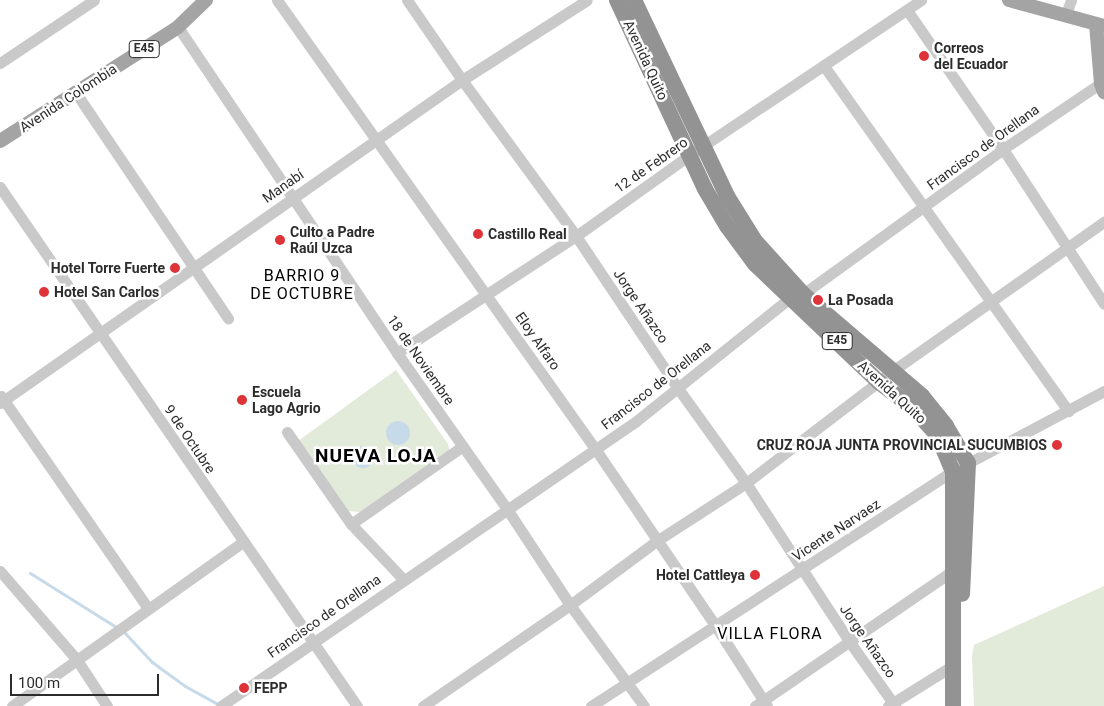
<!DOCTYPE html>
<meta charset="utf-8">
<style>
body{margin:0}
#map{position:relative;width:1104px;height:706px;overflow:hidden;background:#fff;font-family:Roboto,sans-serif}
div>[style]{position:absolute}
.green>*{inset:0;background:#e2eada}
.water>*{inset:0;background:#c7dae9}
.round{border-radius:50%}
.stream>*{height:3px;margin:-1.5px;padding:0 1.5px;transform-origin:1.5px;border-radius:1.5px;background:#c7dae9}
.minor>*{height:11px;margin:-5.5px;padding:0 5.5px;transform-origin:5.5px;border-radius:5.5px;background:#c9c9c9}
.major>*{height:14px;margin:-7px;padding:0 7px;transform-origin:7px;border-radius:7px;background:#a4a4a4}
.highway>*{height:16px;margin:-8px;padding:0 8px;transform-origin:8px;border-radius:8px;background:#939393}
.dots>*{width:14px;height:14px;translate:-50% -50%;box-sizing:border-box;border:2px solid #fff;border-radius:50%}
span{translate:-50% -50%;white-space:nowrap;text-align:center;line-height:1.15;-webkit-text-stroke:5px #fff;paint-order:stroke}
.shield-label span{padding:1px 4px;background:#fff;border:1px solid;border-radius:4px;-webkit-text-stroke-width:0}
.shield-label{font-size:12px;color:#2c2c2c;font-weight:700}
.poi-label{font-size:14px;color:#2c2c2c;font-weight:700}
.left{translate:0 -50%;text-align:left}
.right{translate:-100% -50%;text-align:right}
.street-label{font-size:14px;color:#2c2c2c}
.quarter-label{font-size:16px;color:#000;letter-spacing:1px}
.district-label{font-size:19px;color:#000;font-weight:700;letter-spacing:1px}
.scale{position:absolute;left:10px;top:674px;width:149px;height:22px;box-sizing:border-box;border:2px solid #2c2c2c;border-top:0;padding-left:6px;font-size:15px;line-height:18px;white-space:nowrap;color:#2c2c2c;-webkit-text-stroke:4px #fff;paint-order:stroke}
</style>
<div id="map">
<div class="green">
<div style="clip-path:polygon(396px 370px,448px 444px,450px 451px,361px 512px,346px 511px,298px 441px)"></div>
<div style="clip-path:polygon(1104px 586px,1104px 706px,974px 706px,972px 656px,974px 645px)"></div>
</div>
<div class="water">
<div class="round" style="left:386px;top:421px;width:24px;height:24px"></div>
<div class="round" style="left:352px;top:446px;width:22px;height:22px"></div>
</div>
<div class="stream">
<div style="left:30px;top:573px;width:111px;rotate:32.1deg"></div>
<div style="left:124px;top:632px;width:41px;rotate:47deg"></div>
<div style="left:152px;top:662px;width:41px;rotate:36deg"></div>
<div style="left:185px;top:686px;width:39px;rotate:29deg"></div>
</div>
<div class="minor">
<div style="left:277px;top:0;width:552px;rotate:54.67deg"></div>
<div style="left:596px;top:450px;width:212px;rotate:55.8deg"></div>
<div style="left:715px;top:625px;width:96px;rotate:57.3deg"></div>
<div style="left:407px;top:0;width:97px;rotate:55.5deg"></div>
<div style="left:462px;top:80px;width:193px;rotate:53.8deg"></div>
<div style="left:576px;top:236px;width:182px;rotate:56.2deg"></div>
<div style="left:677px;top:387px;width:118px;rotate:54.3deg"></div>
<div style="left:746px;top:483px;width:189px;rotate:56.9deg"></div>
<div style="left:849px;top:641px;width:80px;rotate:54.7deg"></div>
<div style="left:907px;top:10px;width:169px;rotate:55.4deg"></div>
<div style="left:1003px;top:149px;width:185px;rotate:56.9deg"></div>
<div style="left:1065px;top:16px;width:17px;rotate:-69deg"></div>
<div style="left:178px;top:27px;width:393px;rotate:56.1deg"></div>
<div style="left:397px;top:353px;width:191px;rotate:54.8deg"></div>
<div style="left:507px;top:509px;width:115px;rotate:56.7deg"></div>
<div style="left:570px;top:605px;width:125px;rotate:53.8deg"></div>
<div style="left:0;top:63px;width:113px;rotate:-33.8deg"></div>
<div style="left:824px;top:66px;width:423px;rotate:54.7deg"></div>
<div style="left:76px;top:93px;width:272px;rotate:56deg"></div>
<div style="left:0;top:187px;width:630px;rotate:55.48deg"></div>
<div style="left:397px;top:353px;width:214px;rotate:-33.2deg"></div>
<div style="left:576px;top:236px;width:141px;rotate:-35.5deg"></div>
<div style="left:691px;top:154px;width:277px;rotate:-33.8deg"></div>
<div style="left:1px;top:396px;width:258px;rotate:55.3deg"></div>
<div style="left:0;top:403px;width:564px;rotate:-34.96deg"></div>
<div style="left:462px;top:80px;width:148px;rotate:-32.6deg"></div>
<div style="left:287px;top:432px;width:112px;rotate:55.2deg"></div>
<div style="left:351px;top:524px;width:76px;rotate:46.6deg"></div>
<div style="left:351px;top:524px;width:136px;rotate:-34.9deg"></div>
<div style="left:0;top:571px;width:118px;rotate:49.1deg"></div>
<div style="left:77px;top:660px;width:55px;rotate:56.9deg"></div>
<div style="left:12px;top:706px;width:283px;rotate:-35.4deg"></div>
<div style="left:221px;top:706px;width:502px;rotate:-34.45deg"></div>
<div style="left:635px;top:422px;width:200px;rotate:-38.7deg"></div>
<div style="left:791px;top:297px;width:12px;rotate:-14deg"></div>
<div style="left:803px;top:294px;width:247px;rotate:-35.9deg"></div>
<div style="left:1003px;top:149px;width:122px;rotate:-34deg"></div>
<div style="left:423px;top:706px;width:178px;rotate:-34.5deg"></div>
<div style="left:570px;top:605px;width:109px;rotate:-36.5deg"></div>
<div style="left:658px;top:540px;width:105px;rotate:-32.9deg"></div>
<div style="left:746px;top:483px;width:183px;rotate:-37.4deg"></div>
<div style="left:891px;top:372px;width:261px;rotate:-35.2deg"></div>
<div style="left:591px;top:706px;width:432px;rotate:-33deg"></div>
<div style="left:953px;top:471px;width:171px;rotate:-27.9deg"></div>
<div style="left:755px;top:706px;width:237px;rotate:-34.4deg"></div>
<div style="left:951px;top:572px;width:7px;rotate:8deg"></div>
<div style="left:888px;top:706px;width:75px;rotate:-32deg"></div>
</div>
<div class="major">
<div style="left:1009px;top:0;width:98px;rotate:15.3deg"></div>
<div style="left:1096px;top:24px;width:60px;rotate:85.2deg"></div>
<div style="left:1101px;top:84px;width:9px;rotate:69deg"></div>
<div style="left:0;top:141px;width:211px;rotate:-32.6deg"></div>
<div style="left:178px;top:27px;width:39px;rotate:-44deg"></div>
</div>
<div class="highway">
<div style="left:617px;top:0;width:208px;rotate:65deg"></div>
<div style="left:705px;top:189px;width:43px;rotate:59.3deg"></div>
<div style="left:727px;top:226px;width:47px;rotate:53.6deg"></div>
<div style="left:755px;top:264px;width:171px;rotate:43.6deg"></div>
<div style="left:879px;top:382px;width:40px;rotate:37deg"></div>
<div style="left:911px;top:406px;width:36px;rotate:48deg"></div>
<div style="left:935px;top:433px;width:17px;rotate:62deg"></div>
<div style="left:943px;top:448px;width:25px;rotate:67deg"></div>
<div style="left:953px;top:471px;width:235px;rotate:90deg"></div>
<div style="left:634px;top:0;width:217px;rotate:64.6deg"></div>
<div style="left:727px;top:196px;width:53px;rotate:58.1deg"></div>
<div style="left:755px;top:241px;width:72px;rotate:47.8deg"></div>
<div style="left:803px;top:294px;width:157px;rotate:40.6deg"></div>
<div style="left:922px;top:396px;width:38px;rotate:51deg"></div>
<div style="left:946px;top:426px;width:43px;rotate:59.3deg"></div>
<div style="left:968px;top:463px;width:131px;rotate:92.6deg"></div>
</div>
<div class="dots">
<div style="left:924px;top:56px;background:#de3439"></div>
<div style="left:478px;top:234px;background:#de3439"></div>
<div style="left:280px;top:240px;background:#de3439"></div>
<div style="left:175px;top:268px;background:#de3439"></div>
<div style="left:44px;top:292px;background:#de3439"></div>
<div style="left:818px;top:300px;background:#de3439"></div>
<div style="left:242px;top:400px;background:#de3439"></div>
<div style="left:1057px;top:445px;background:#de3439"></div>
<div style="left:755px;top:575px;background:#de3439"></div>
<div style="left:244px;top:688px;background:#de3439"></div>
</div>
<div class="shield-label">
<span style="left:144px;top:49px">E45</span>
<span style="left:837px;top:341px">E45</span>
</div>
<div class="poi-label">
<span class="left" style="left:934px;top:56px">Correos<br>del Ecuador</span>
<span class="left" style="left:290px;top:240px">Culto a Padre<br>Raúl Uzca</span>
<span class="left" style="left:488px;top:234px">Castillo Real</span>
<span class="right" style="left:165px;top:268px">Hotel Torre Fuerte</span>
<span class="left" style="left:54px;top:292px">Hotel San Carlos</span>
<span class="left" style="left:828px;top:300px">La Posada</span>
<span class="left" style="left:252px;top:400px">Escuela<br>Lago Agrio</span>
<span class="right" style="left:1047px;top:445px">CRUZ ROJA JUNTA PROVINCIAL SUCUMBIOS</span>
<span class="right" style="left:745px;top:575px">Hotel Cattleya</span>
<span class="left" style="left:254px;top:688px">FEPP</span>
</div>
<div class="street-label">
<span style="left:646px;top:60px;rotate:65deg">Avenida Quito</span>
<span style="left:68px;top:98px;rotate:-33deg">Avenida Colombia</span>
<span style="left:983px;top:147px;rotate:-36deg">Francisco de Orellana</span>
<span style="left:651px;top:165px;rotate:-35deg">12 de Febrero</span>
<span style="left:283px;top:186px;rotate:-35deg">Manabí</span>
<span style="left:641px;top:306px;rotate:56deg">Jorge Añazco</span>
<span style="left:538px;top:341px;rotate:55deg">Eloy Alfaro</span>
<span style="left:421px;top:360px;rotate:55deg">18 de Noviembre</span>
<span style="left:656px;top:385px;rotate:-38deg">Francisco de Orellana</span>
<span style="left:892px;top:392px;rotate:42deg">Avenida Quito</span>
<span style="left:190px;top:439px;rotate:56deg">9 de Octubre</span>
<span style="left:836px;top:530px;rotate:-33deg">Vicente Narvaez</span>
<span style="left:324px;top:616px;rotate:-35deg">Francisco de Orellana</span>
<span style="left:868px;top:641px;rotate:55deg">Jorge Añazco</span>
</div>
<div class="quarter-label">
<span style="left:302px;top:285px">BARRIO 9<br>DE OCTUBRE</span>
<span style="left:770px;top:634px">VILLA FLORA</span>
</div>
<div class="district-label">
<span style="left:376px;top:456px">NUEVA LOJA</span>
</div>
<div class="scale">100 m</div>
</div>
